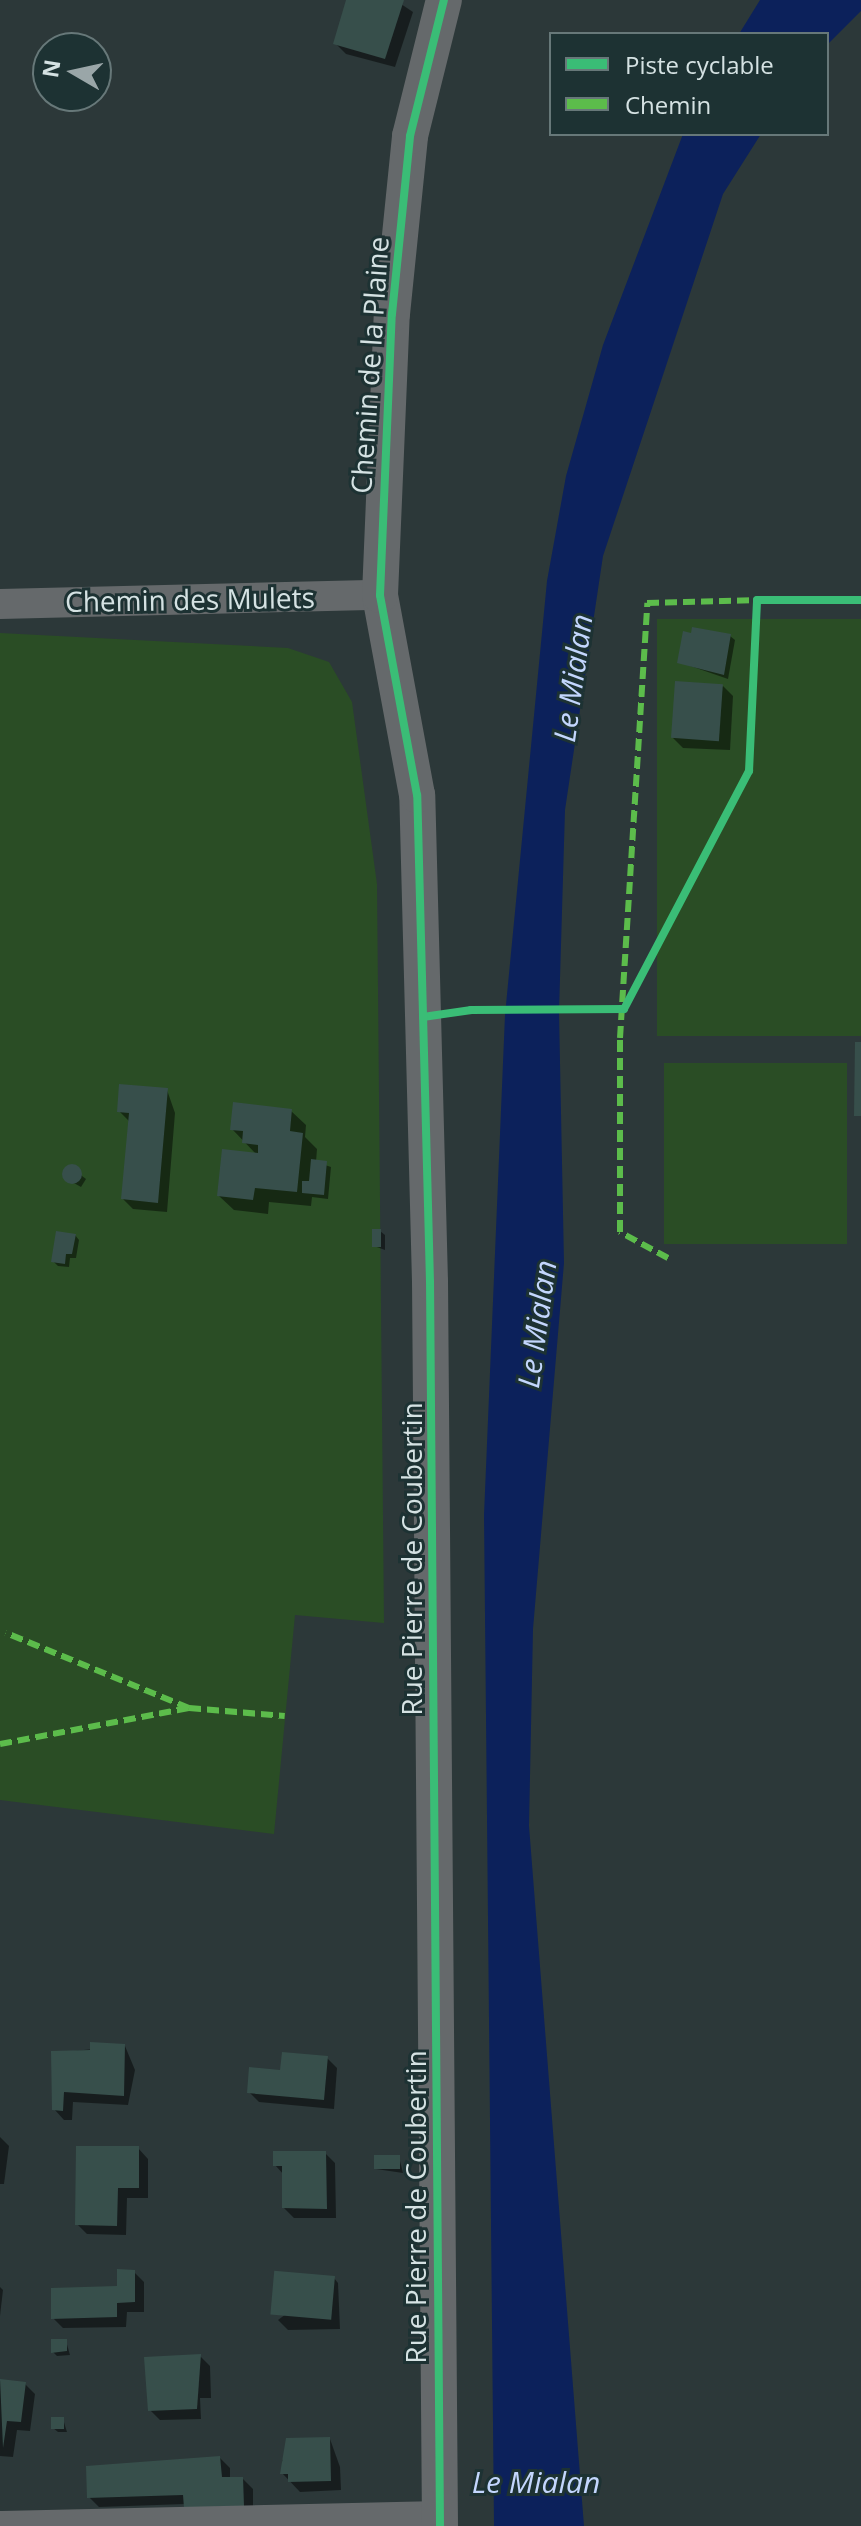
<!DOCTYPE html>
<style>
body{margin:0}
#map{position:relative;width:861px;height:2526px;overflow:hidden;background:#2c3839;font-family:"Open Sans",sans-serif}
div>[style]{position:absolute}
.green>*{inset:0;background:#2a4d25;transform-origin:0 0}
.water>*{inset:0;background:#0c215b}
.shadow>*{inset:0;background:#0007}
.building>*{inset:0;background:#374f4b;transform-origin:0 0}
.round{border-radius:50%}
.minor>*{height:30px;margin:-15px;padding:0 15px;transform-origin:15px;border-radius:15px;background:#65696b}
.tertiary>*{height:36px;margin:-18px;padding:0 18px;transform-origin:18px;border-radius:18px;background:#65696b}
.quiet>*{height:6px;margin-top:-3px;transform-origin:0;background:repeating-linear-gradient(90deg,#5cbc4b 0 12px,transparent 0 18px)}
.cycleway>*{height:8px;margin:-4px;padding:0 4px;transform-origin:4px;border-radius:4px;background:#3abd76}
span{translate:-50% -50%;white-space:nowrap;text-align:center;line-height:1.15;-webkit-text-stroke:6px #1d3233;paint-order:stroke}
.street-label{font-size:28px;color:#d5e2e3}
.water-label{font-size:30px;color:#c3d6fd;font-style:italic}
.legend{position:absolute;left:549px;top:32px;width:280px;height:104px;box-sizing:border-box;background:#1d3233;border:2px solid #677879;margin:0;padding:10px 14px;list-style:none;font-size:24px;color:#d5e2e3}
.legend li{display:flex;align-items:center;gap:16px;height:40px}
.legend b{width:40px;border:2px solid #677879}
.north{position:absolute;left:32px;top:32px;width:80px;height:80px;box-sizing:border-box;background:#1d3233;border:2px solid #677879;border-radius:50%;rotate:279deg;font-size:22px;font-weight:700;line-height:32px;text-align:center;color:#d5e2e3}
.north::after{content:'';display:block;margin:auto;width:28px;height:36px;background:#9aa6a8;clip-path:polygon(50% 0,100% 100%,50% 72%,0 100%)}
</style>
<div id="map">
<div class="green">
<div style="left:861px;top:619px;width:417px;height:204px;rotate:90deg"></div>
<div style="clip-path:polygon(0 633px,288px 648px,329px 662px,352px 702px,377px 884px,384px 1623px,295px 1615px,274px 1834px,0 1800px)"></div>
<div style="left:664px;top:1063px;width:183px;height:181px"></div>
</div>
<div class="water">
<div style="clip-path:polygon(760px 0,861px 0,861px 11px,827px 45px,827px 34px,739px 34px)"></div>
<div style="clip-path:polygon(683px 134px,761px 134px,723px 194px,603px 556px,565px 810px,559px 1012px,564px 1263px,533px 1629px,529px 1826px,584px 2526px,494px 2526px,484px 1515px,505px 1015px,547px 581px,566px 476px,603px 345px)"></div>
</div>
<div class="shadow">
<div style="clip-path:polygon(348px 0,395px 0,413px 12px,395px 67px,346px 54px,336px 44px)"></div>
<div style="clip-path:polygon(730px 636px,735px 640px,728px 679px,679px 662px)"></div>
<div style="clip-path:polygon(723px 686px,733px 696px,730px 750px,683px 748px,673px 738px)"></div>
<div style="clip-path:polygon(167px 1090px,175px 1113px,167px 1212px,133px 1209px,123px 1199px,130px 1122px,119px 1111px)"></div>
<div style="clip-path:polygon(291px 1111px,306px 1125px,305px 1137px,317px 1149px,316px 1162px,331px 1167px,328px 1199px,312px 1197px,311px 1206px,269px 1202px,268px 1214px,234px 1210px,219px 1196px,257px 1155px,232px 1129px)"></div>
<div style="clip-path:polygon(70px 1167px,86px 1179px,81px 1187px,65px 1178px)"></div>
<div style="clip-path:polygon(380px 1231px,385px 1235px,385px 1250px,374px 1246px)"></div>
<div style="clip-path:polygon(75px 1235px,79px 1240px,76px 1258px,70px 1258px,69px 1267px,58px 1266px,53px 1261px)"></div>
<div style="clip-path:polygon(125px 2046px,135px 2070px,128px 2105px,73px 2102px,72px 2120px,64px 2120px,54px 2109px,53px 2053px)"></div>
<div style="clip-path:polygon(327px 2058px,337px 2068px,334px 2109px,259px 2102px,249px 2092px)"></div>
<div style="clip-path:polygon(0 2137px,9px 2146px,4px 2184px,0 2184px)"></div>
<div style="clip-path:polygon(138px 2148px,148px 2159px,148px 2198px,127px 2198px,126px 2235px,87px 2234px,77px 2224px)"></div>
<div style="clip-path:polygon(325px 2153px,335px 2163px,336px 2218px,294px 2218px,284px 2208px,284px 2175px,275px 2165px)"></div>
<div style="clip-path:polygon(399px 2157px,403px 2173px,376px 2169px)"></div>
<div style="clip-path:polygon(134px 2272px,144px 2282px,144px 2312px,127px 2312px,126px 2327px,63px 2328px,53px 2318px,119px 2288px)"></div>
<div style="clip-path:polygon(334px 2278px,338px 2283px,340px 2329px,288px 2330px,278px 2320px)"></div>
<div style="clip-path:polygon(0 2287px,3px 2290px,0 2316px)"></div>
<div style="clip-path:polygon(66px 2341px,70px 2355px,57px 2356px,53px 2352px)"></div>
<div style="clip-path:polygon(200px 2356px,210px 2366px,211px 2398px,200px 2398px,201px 2419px,160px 2420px,150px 2410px)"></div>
<div style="clip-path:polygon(0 2381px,25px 2384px,35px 2394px,30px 2431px,17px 2430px,13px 2457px,0 2456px)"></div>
<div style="clip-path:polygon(63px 2419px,67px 2432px,58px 2432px,53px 2428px)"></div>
<div style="clip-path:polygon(330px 2439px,340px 2467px,341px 2490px,300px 2492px,282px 2473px,282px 2460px)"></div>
<div style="clip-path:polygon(220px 2458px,230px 2468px,230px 2479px,243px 2479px,253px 2489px,253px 2516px,186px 2504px,99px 2507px,89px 2497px)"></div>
</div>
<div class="building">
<div style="clip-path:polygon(346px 0,404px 0,385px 59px,333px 44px)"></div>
<div style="clip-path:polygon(692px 627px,731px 634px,724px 675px,677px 663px,683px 631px,691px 633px)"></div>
<div style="left:675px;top:681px;width:48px;height:57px;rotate:4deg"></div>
<div style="clip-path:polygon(855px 1042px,861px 1042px,861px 1116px,854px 1116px)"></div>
<div style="clip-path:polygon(119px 1084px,168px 1088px,158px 1203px,121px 1199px,129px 1113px,117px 1112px)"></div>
<div style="clip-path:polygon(233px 1102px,292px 1109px,290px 1131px,303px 1133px,297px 1192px,255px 1188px,253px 1200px,217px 1196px,222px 1149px,258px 1153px,258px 1145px,242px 1143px,243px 1131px,230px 1130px)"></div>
<div style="clip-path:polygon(311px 1159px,327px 1161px,324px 1195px,302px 1193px,302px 1181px,309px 1181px)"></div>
<div class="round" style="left:62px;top:1164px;width:20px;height:20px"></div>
<div style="left:372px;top:1229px;width:9px;height:18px"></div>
<div style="clip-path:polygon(56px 1231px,76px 1234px,72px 1254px,66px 1254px,65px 1264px,51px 1262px)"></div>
<div style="clip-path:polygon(90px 2042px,125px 2044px,124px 2096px,64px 2092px,63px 2111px,52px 2110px,51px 2051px,90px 2050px)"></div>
<div style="clip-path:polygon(282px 2052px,328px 2056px,324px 2100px,247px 2093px,249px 2067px,280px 2070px)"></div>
<div style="clip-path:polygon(76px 2146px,139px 2146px,139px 2188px,118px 2188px,117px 2226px,75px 2225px)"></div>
<div style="clip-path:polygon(273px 2151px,326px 2151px,327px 2209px,282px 2208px,282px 2166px,273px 2166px)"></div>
<div style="left:374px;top:2155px;width:26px;height:14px"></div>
<div style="clip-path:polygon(117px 2269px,135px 2270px,135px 2302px,117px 2303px,117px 2317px,51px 2319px,51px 2288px,117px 2286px)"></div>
<div style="left:335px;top:2276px;width:44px;height:61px;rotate:95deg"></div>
<div style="clip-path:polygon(51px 2339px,67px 2339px,67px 2351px,51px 2353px)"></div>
<div style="clip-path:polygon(201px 2354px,197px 2409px,148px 2411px,144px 2357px)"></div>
<div style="clip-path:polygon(0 2379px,26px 2382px,21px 2422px,7px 2421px,3px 2448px)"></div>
<div style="left:51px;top:2417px;width:13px;height:12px"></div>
<div style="clip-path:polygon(330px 2437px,331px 2481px,288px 2482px,288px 2474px,280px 2474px,286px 2438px)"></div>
<div style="clip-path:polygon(220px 2456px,222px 2477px,243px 2477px,244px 2506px,184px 2508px,183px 2495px,87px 2498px,86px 2466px)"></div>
</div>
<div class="minor">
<div style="left:0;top:604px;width:380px;rotate:-1.4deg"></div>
<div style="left:2px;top:2526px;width:438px;rotate:-1.3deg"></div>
</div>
<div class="tertiary">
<div style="left:440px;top:2526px;width:1244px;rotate:-90.46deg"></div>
<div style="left:430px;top:1282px;width:487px;rotate:-91.5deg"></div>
<div style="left:417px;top:795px;width:203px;rotate:-100.5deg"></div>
<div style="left:380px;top:595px;width:281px;rotate:-87.6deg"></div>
<div style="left:392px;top:314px;width:179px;rotate:-84.2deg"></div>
<div style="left:410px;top:136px;width:140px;rotate:-76deg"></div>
</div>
<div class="quiet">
<div style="left:668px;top:1258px;width:55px;rotate:-151.6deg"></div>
<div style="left:620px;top:1232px;width:194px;rotate:-90deg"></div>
<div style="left:620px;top:1038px;width:436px;rotate:-86.4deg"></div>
<div style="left:647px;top:603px;width:114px;rotate:-1.5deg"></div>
<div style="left:189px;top:1708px;width:96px;rotate:4.8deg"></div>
<div style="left:0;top:1744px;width:192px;rotate:-10.8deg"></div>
<div style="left:189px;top:1708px;width:198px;rotate:-157.7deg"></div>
</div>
<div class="cycleway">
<div style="left:423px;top:1017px;width:49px;rotate:-8.3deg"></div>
<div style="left:471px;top:1010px;width:153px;rotate:-0.4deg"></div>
<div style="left:624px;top:1009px;width:269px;rotate:-62.3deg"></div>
<div style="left:749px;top:771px;width:171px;rotate:-87.3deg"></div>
<div style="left:757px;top:600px;width:104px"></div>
<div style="left:440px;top:2526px;width:1244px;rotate:-90.46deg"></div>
<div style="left:430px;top:1282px;width:487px;rotate:-91.5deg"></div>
<div style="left:417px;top:795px;width:203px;rotate:-100.5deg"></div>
<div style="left:380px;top:595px;width:281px;rotate:-87.6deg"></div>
<div style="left:392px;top:314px;width:179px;rotate:-84.2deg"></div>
<div style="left:410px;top:136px;width:140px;rotate:-76deg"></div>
</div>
<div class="street-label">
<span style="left:369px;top:365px;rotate:-86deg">Chemin de la Plaine</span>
<span style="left:190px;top:599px;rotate:-1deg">Chemin des Mulets</span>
<span style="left:411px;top:1559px;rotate:-90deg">Rue Pierre de Coubertin</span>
<span style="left:415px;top:2207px;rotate:-90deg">Rue Pierre de Coubertin</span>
</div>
<div class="water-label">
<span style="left:573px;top:678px;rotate:-82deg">Le Mialan</span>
<span style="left:537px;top:1324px;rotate:-82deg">Le Mialan</span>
<span style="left:536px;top:2482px">Le Mialan</span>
</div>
<ul class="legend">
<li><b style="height:10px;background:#3abd76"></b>Piste cyclable</li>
<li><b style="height:10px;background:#5cbc4b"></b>Chemin</li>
</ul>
<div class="north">N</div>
</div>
